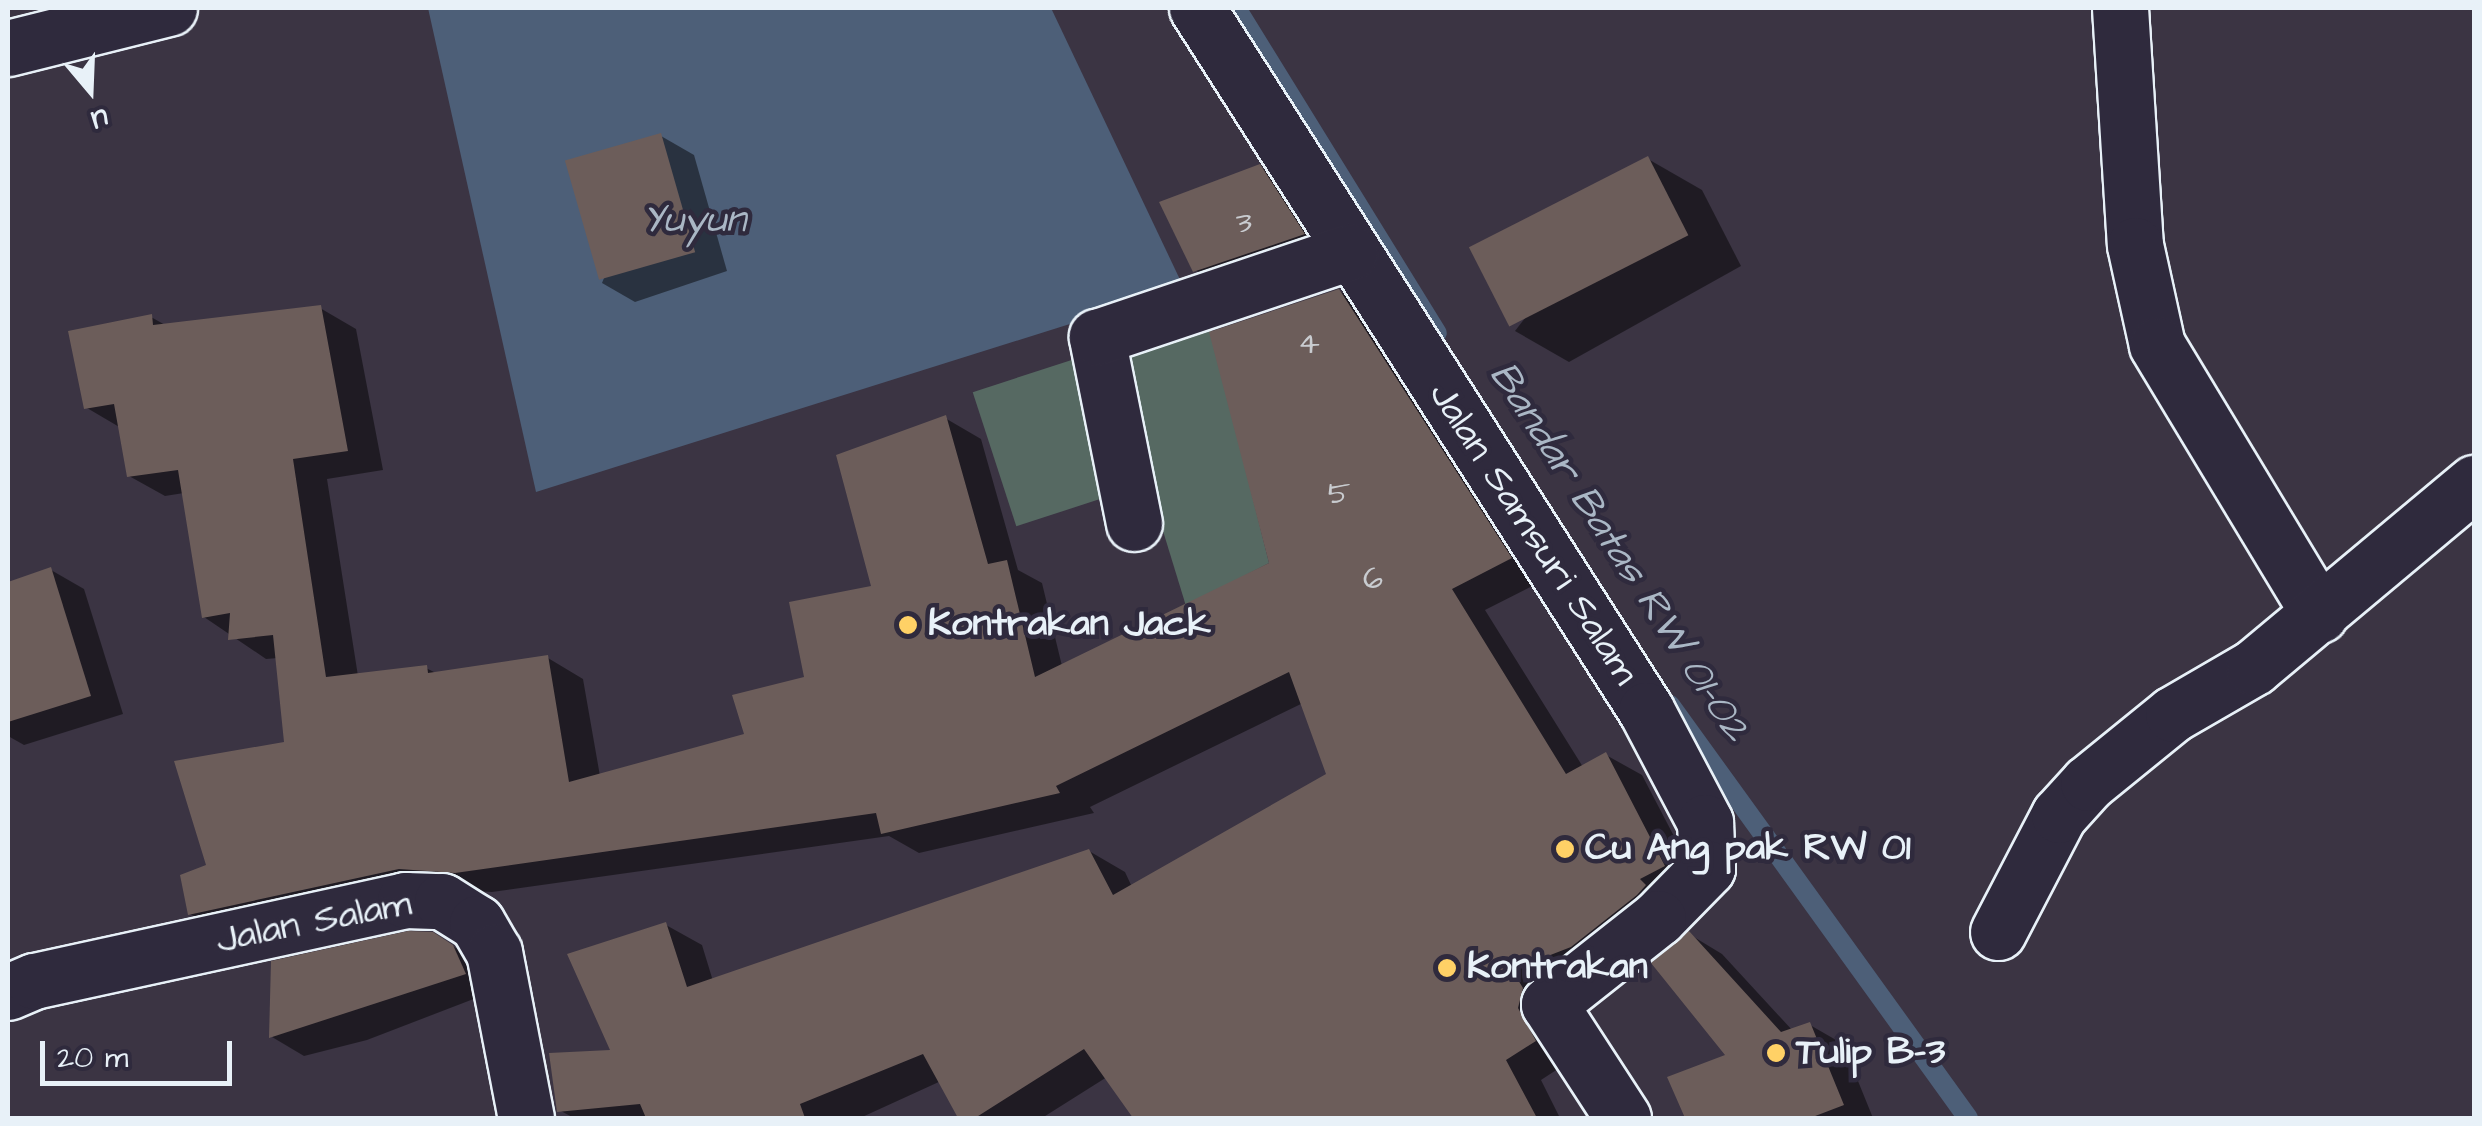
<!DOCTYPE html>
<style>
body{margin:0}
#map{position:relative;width:2482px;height:1126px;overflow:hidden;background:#3b3443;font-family:"Architects Daughter",sans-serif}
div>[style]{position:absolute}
.green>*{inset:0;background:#566962;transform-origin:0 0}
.water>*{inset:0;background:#4d5f78}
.shadow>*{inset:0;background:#0007}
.stream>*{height:20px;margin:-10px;padding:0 10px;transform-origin:10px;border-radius:10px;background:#4d5f78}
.building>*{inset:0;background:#6c5d5a;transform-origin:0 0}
.roads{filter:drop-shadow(2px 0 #e8f1f8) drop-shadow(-2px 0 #e8f1f8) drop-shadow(0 2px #e8f1f8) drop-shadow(0 -2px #e8f1f8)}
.minor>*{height:55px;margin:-27.5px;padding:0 27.5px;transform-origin:27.5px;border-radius:27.5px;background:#2f2a3d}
.dots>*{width:28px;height:28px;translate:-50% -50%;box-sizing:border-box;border:5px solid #2f2a3d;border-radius:50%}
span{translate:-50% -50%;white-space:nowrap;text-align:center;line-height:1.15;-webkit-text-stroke:9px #2f2a3d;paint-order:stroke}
.number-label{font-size:32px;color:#c9ccd0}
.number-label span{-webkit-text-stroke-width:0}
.street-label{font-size:38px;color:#e8f1f8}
.poi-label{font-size:38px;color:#e8f1f8;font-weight:700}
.left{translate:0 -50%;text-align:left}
.water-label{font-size:40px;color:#aab7c5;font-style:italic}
.frame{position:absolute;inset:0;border:10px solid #e8f1f8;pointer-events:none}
.north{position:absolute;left:40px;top:40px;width:100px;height:100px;-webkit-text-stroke:8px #2f2a3d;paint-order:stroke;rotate:161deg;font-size:28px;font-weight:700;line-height:40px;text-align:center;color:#e8f1f8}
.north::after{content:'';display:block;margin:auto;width:35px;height:45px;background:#e8f1f8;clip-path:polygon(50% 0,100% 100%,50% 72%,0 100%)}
.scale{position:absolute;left:40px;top:1041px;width:192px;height:45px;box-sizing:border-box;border:5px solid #e8f1f8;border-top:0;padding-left:12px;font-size:30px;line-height:35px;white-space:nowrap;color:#e8f1f8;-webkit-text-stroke:8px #2f2a3d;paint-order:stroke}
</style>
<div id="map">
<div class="green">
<div style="clip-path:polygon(1207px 314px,1269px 563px,1186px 606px,1106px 345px)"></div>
<div style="left:1084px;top:356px;width:141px;height:117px;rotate:72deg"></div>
</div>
<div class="water">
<div style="clip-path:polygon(428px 8px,1051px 8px,1184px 288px,536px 492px)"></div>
</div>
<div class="shadow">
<div style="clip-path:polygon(661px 136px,694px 155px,727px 271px,635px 302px,602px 283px)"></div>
<div style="clip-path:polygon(1648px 159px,1702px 190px,1741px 266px,1569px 362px,1515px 331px)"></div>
<div style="clip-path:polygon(1260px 167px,1293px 186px,1336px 253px,1228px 289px,1195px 270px)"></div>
<div style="clip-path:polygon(1339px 291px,1375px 312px,1546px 579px,1485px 610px,1583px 767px,1606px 755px,1642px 775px,1700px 886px,1546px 991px,1570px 1061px,1541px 1080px,1560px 1118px,1136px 1118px,1107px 1077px,1042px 1118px,961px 1118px,941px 1081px,860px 1118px,574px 1118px,559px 1110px,614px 1052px,666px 925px,702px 945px,713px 981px,1089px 851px,1125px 872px,1132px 887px,1329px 775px,1303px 703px,1090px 807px,1094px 813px,919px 853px,889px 836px,492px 892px,436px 889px,226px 934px,190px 914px,209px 866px,286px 744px,278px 658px,266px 659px,204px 617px,184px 493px,165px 496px,129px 476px,121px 428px,87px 408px,151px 317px,167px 326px,320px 308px,356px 329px,383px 470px,327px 479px,358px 676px,426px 668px,438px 674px,548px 658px,583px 679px,600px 776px,747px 736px,807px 679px,874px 588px,945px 418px,981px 439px,1018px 570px,1042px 583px,1062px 666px,1272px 565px)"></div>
<div style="clip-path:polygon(51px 570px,84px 589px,123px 714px,24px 745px,8px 736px,8px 585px)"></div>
<div style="clip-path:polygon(432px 934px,466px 954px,497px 990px,367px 1040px,304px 1056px,272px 1037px)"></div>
<div style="clip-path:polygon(1689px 934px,1722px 954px,1793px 1031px,1810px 1025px,1843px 1044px,1873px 1118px,1687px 1118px,1670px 1079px,1729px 1056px)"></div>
</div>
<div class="stream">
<div style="left:1236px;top:8px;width:382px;rotate:58.3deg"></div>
<div style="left:1670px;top:705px;width:509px;rotate:54.19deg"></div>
</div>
<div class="building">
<div style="left:661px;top:133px;width:124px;height:100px;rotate:74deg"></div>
<div style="left:1648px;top:156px;width:89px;height:201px;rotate:63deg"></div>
<div style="clip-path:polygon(1260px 164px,1305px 234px,1193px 272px,1159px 202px)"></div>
<div style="clip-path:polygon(1339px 289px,1512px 558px,1452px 589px,1566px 774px,1606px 752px,1665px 866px,1640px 879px,1646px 885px,1637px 895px,1571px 947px,1512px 970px,1523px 988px,1518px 1008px,1536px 1041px,1506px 1060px,1537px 1118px,1133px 1118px,1084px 1049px,975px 1118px,958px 1118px,923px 1054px,800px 1104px,805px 1118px,646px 1118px,640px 1104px,557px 1112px,549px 1053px,610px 1050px,567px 954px,666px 922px,687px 987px,1089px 849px,1113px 895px,1326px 774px,1289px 672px,1056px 786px,1060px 793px,881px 834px,876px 813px,455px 873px,399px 869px,188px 915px,180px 875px,206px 865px,174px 761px,284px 742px,273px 635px,228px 640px,230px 613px,202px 618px,178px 470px,127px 477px,114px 404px,84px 409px,68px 331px,152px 314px,153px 325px,321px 305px,348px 451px,293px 459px,326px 677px,427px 665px,428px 673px,548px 655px,569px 782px,744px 734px,732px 695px,804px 677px,789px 602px,871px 586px,836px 455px,946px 415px,988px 564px,1007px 560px,1035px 677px,1269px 563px,1209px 332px)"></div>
<div style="clip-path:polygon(51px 567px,91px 696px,8px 722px,8px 582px)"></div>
<div style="clip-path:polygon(408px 931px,433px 932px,453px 945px,466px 974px,269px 1038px,271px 961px)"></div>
<div style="clip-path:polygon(1689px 931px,1781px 1032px,1810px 1022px,1844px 1105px,1810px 1118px,1685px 1118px,1667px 1077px,1725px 1055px,1651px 963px)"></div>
</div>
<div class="roads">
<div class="minor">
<div style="left:1197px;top:8px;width:833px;rotate:57.4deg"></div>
<div style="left:1646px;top:710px;width:127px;rotate:62.2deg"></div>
<div style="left:1705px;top:822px;width:46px;rotate:87.5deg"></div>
<div style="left:1707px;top:868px;width:70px;rotate:134.4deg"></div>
<div style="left:1658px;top:918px;width:139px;rotate:141.7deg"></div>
<div style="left:1549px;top:1004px;width:136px;rotate:57deg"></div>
<div style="left:2120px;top:8px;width:237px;rotate:86.4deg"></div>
<div style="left:2135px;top:245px;width:102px;rotate:77.6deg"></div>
<div style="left:2157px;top:345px;width:315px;rotate:58.9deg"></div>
<div style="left:8px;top:48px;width:166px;rotate:-14deg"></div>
<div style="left:1134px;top:523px;width:190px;rotate:-101.3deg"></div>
<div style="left:1097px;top:337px;width:267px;rotate:-18.6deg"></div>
<div style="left:1998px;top:932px;width:132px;rotate:-62.5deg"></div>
<div style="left:2059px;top:815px;width:43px;rotate:-47.8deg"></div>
<div style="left:2088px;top:783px;width:109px;rotate:-39.1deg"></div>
<div style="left:2173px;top:714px;width:94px;rotate:-30.1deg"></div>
<div style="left:2254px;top:667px;width:287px;rotate:-39.9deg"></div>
<div style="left:8px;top:992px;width:28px;rotate:-23deg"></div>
<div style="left:34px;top:981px;width:380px;rotate:-12.3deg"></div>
<div style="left:405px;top:900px;width:37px;rotate:2deg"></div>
<div style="left:442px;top:901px;width:41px;rotate:32.2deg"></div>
<div style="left:477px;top:923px;width:34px;rotate:60deg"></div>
<div style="left:494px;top:952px;width:169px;rotate:79.1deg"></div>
</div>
</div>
<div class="dots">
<div style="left:908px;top:625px;background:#ffd166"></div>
<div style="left:1565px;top:849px;background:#ffd166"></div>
<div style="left:1447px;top:968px;background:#ffd166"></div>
<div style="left:1776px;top:1053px;background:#ffd166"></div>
</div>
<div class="number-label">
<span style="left:1244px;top:223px">3</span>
<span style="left:1309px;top:344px">4</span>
<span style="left:1339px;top:494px">5</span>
<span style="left:1373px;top:579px">6</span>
</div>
<div class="street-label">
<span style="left:1533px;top:534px;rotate:57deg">Jalan Samsuri Salam</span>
<span style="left:314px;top:923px;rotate:-11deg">Jalan Salam</span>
</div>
<div class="poi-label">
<span class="left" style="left:928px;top:625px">Kontrakan Jack</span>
<span class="left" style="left:1585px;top:849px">Cu Ang pak RW 01</span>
<span class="left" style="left:1467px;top:968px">Kontrakan</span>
<span class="left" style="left:1796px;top:1053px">Tulip B-3</span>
</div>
<div class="water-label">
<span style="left:694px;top:220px">Yuyun</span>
<span style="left:1619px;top:552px;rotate:57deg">Bandar Batas RW 01-02</span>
</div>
<div class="frame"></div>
<div class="north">U</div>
<div class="scale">20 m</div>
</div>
